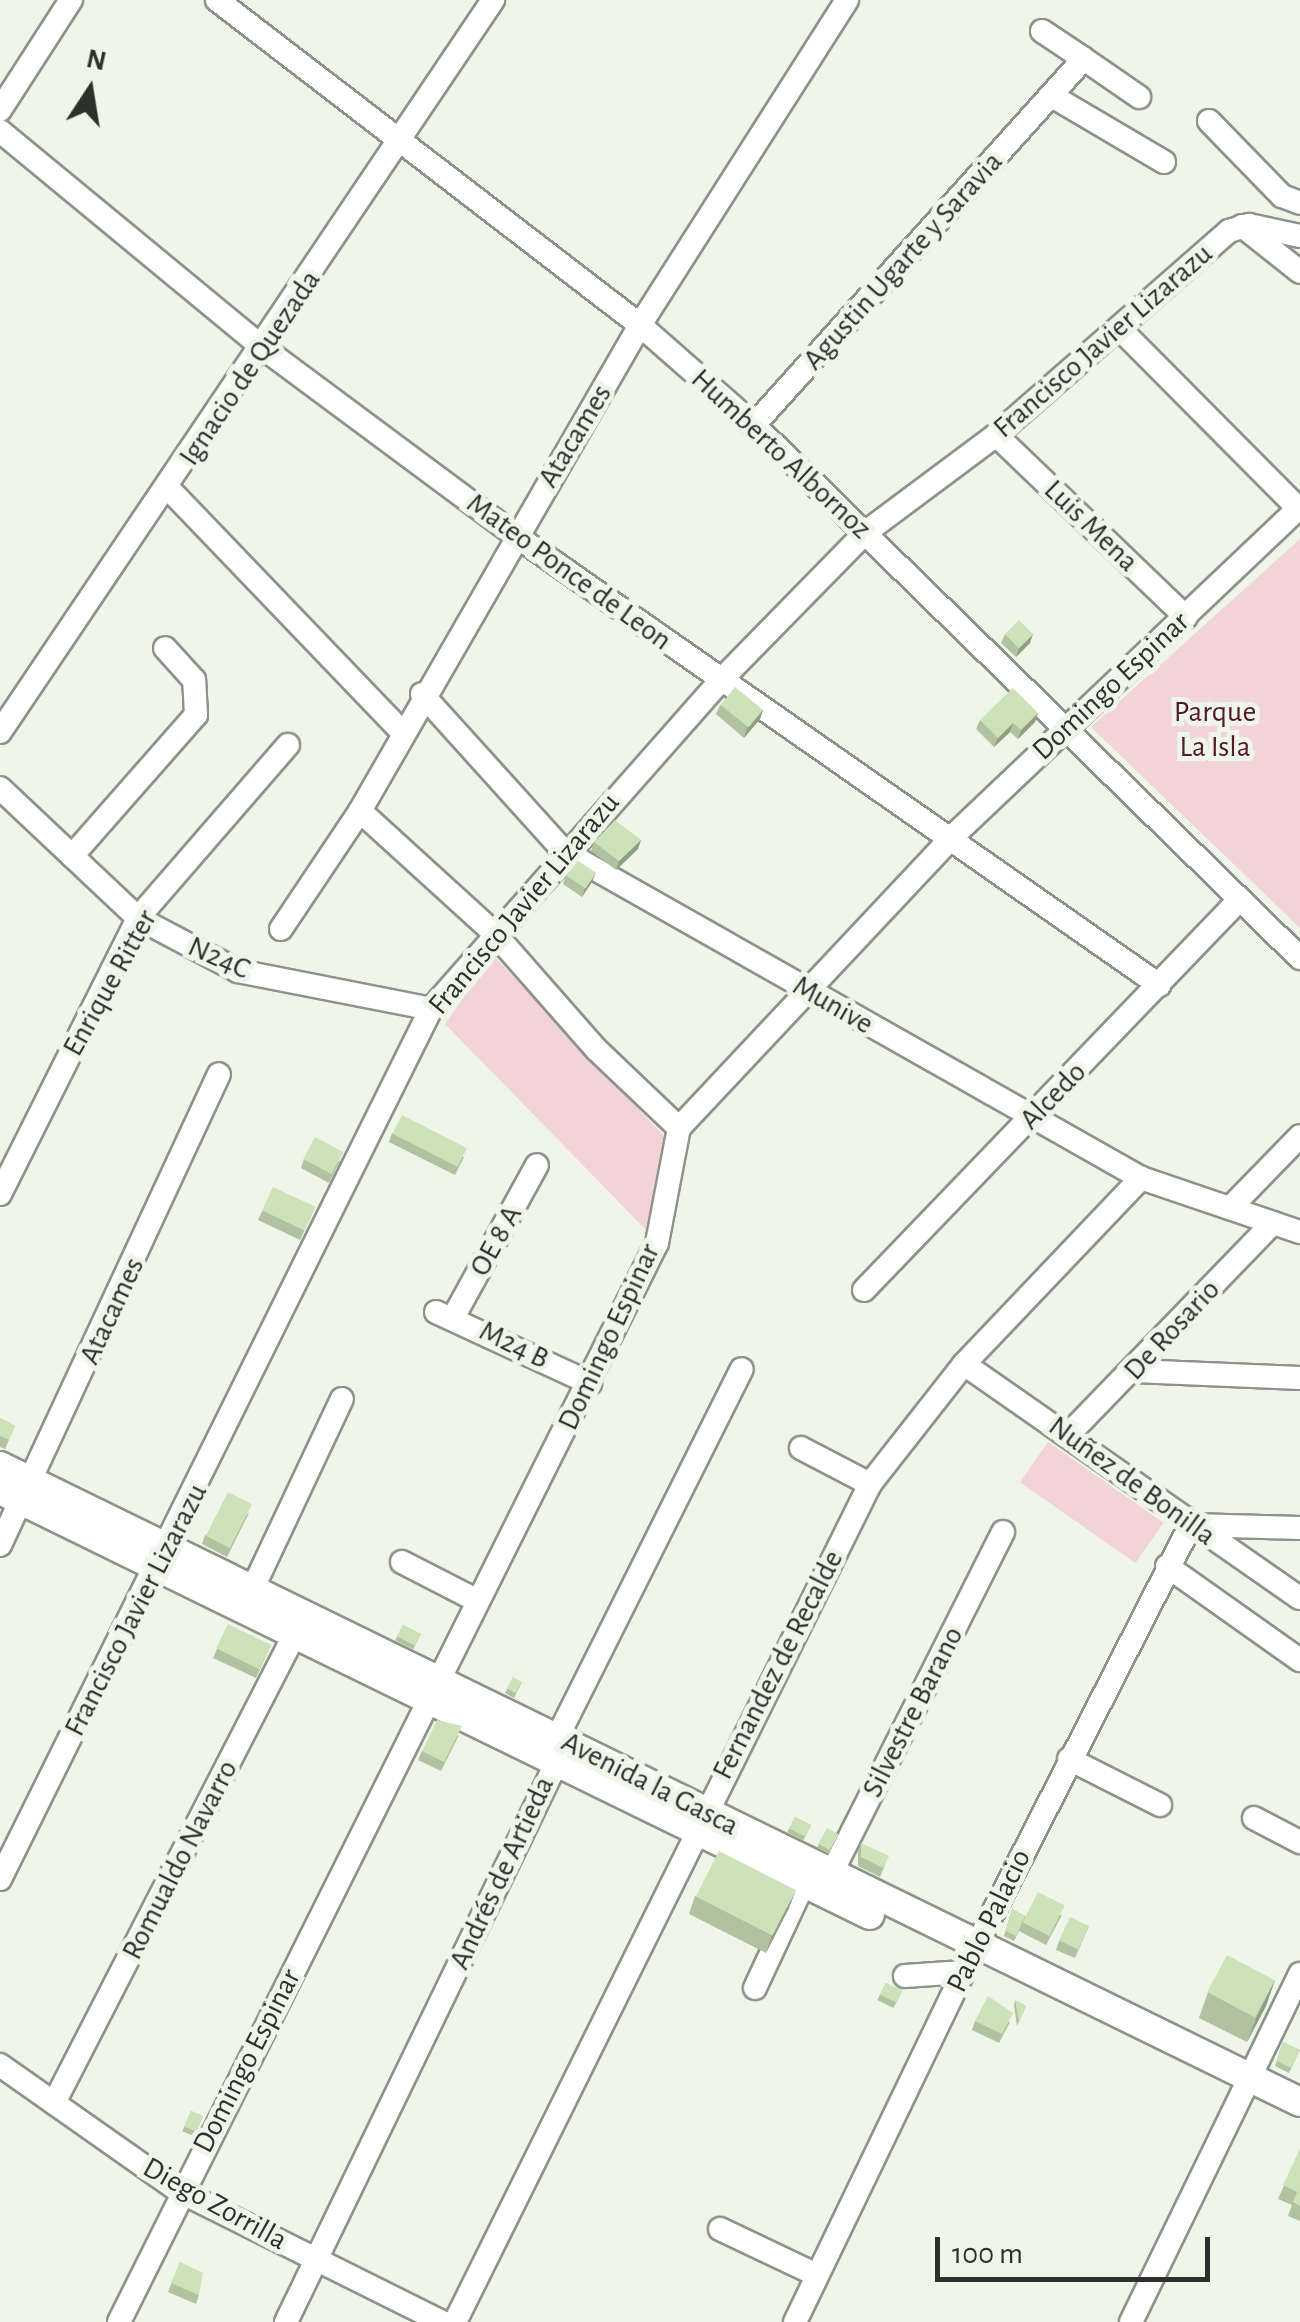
<!DOCTYPE html>
<meta charset="utf-8">
<style>
body{margin:0}
#map{position:relative;width:1300px;height:2322px;overflow:hidden;background:#eff5e9;font-family:"Alegreya Sans",sans-serif}
div>[style]{position:absolute}
.green>*{inset:0;background:#f2d3d8;transform-origin:0 0}
.roads{filter:drop-shadow(2px 0 #8d9388) drop-shadow(-2px 0 #8d9388) drop-shadow(0 2px #8d9388) drop-shadow(0 -2px #8d9388)}
.minor>*{height:22px;margin:-11px;padding:0 11px;transform-origin:11px;border-radius:11px;background:#fff}
.major>*{height:28px;margin:-14px;padding:0 14px;transform-origin:14px;border-radius:14px;background:#fff}
.wall>*{inset:0;background:#b0c29f;transform-origin:0 0}
.shaded-wall>*{inset:0;background:#909e82}
.building>*{inset:0;background:#cde2b9;transform-origin:0 0}
span{translate:-50% -50%;white-space:nowrap;text-align:center;line-height:1.15;-webkit-text-stroke:10px #eff5e9;paint-order:stroke}
.street-label{font-size:30px;color:#2d302b}
.park-label{font-size:30px;color:#53182a}
.north{position:absolute;left:40px;top:40px;width:100px;height:100px;-webkit-text-stroke:8px #eff5e9;paint-order:stroke;rotate:12deg;font-size:28px;font-weight:700;line-height:40px;text-align:center;color:#2d302b}
.north::after{content:'';display:block;margin:auto;width:35px;height:45px;background:#2d302b;clip-path:polygon(50% 0,100% 100%,50% 72%,0 100%)}
.scale{position:absolute;left:935px;top:2237px;width:275px;height:45px;box-sizing:border-box;border:5px solid #2d302b;border-top:0;padding-left:12px;font-size:30px;line-height:35px;white-space:nowrap;color:#2d302b;-webkit-text-stroke:8px #eff5e9;paint-order:stroke}
</style>
<div id="map">
<div class="green">
<div style="clip-path:polygon(1300px 539px,1300px 928px,1091px 727px)"></div>
<div style="clip-path:polygon(493px 955px,664px 1136px,646px 1230px,445px 1024px)"></div>
<div style="left:1048px;top:1442px;width:141px;height:49px;rotate:35deg"></div>
</div>
<div class="roads">
<div class="minor">
<div style="left:217px;top:0;width:533px;rotate:37.54deg"></div>
<div style="left:640px;top:325px;width:152px;rotate:41.3deg"></div>
<div style="left:754px;top:425px;width:763px;rotate:44.31deg"></div>
<div style="left:1042px;top:31px;width:50px;rotate:33.7deg"></div>
<div style="left:1052px;top:96px;width:130px;rotate:30.5deg"></div>
<div style="left:0;top:110px;width:131px;rotate:-57.2deg"></div>
<div style="left:1209px;top:121px;width:105px;rotate:45.8deg"></div>
<div style="left:1282px;top:196px;width:19px;rotate:21deg"></div>
<div style="left:0;top:131px;width:341px;rotate:39.5deg"></div>
<div style="left:263px;top:348px;width:314px;rotate:36.6deg"></div>
<div style="left:515px;top:535px;width:786px;rotate:34.94deg"></div>
<div style="left:1242px;top:226px;width:74px;rotate:38.4deg"></div>
<div style="left:1120px;top:329px;width:252px;rotate:45.2deg"></div>
<div style="left:754px;top:425px;width:493px;rotate:-48deg"></div>
<div style="left:1084px;top:59px;width:67px;rotate:34.6deg"></div>
<div style="left:996px;top:435px;width:263px;rotate:43.8deg"></div>
<div style="left:169px;top:489px;width:335px;rotate:46.2deg"></div>
<div style="left:422px;top:694px;width:213px;rotate:47.9deg"></div>
<div style="left:565px;top:852px;width:662px;rotate:29.51deg"></div>
<div style="left:1141px;top:1178px;width:168px;rotate:18.8deg"></div>
<div style="left:0;top:732px;width:883px;rotate:-56.04deg"></div>
<div style="left:0;top:788px;width:190px;rotate:43.3deg"></div>
<div style="left:138px;top:918px;width:113px;rotate:27.9deg"></div>
<div style="left:238px;top:971px;width:197px;rotate:11.1deg"></div>
<div style="left:360px;top:811px;width:183px;rotate:42.3deg"></div>
<div style="left:495px;top:934px;width:153px;rotate:48.7deg"></div>
<div style="left:596px;top:1049px;width:115px;rotate:43.6deg"></div>
<div style="left:72px;top:856px;width:188px;rotate:-48.7deg"></div>
<div style="left:196px;top:715px;width:35px;rotate:-93deg"></div>
<div style="left:194px;top:680px;width:43px;rotate:-132.2deg"></div>
<div style="left:281px;top:929px;width:142px;rotate:-56.2deg"></div>
<div style="left:360px;top:811px;width:561px;rotate:-60.05deg"></div>
<div style="left:640px;top:325px;width:385px;rotate:-57.5deg"></div>
<div style="left:0;top:1194px;width:309px;rotate:-63.4deg"></div>
<div style="left:138px;top:918px;width:229px;rotate:-49.1deg"></div>
<div style="left:1230px;top:1208px;width:100px;rotate:-45.8deg"></div>
<div style="left:864px;top:1290px;width:542px;rotate:-46.12deg"></div>
<div style="left:436px;top:1312px;width:170px;rotate:24.8deg"></div>
<div style="left:454px;top:1316px;width:172px;rotate:-61.2deg"></div>
<div style="left:964px;top:1364px;width:409px;rotate:34.9deg"></div>
<div style="left:1134px;top:1371px;width:166px;rotate:2.4deg"></div>
<div style="left:1068px;top:1435px;width:295px;rotate:-46deg"></div>
<div style="left:801px;top:1448px;width:78px;rotate:27.6deg"></div>
<div style="left:1191px;top:1525px;width:109px;rotate:1.6deg"></div>
<div style="left:0;top:1545px;width:519px;rotate:-65.06deg"></div>
<div style="left:402px;top:1562px;width:85px;rotate:27.2deg"></div>
<div style="left:1167px;top:1566px;width:163px;rotate:35.3deg"></div>
<div style="left:252px;top:1590px;width:211px;rotate:-64.8deg"></div>
<div style="left:1069px;top:1759px;width:102px;rotate:26.8deg"></div>
<div style="left:1254px;top:1818px;width:52px;rotate:27.6deg"></div>
<div style="left:0;top:1879px;width:971px;rotate:-63.65deg"></div>
<div style="left:431px;top:1009px;width:439px;rotate:-48.6deg"></div>
<div style="left:721px;top:680px;width:207px;rotate:-45.6deg"></div>
<div style="left:866px;top:532px;width:162px;rotate:-36.7deg"></div>
<div style="left:996px;top:435px;width:310px;rotate:-41.2deg"></div>
<div style="left:1229px;top:231px;width:21px;rotate:-17deg"></div>
<div style="left:1249px;top:225px;width:52px;rotate:12.2deg"></div>
<div style="left:826px;top:1884px;width:394px;rotate:-63.3deg"></div>
<div style="left:905px;top:1976px;width:58px;rotate:-3.9deg"></div>
<div style="left:755px;top:1988px;width:116px;rotate:-65deg"></div>
<div style="left:0;top:2065px;width:221px;rotate:35.1deg"></div>
<div style="left:181px;top:2192px;width:292px;rotate:26.5deg"></div>
<div style="left:54px;top:2103px;width:541px;rotate:-62.82deg"></div>
<div style="left:720px;top:2229px;width:107px;rotate:25.4deg"></div>
<div style="left:119px;top:2322px;width:1206px;rotate:-63.5deg"></div>
<div style="left:657px;top:1243px;width:117px;rotate:-79.2deg"></div>
<div style="left:679px;top:1128px;width:396px;rotate:-46.8deg"></div>
<div style="left:950px;top:839px;width:482px;rotate:-43.5deg"></div>
<div style="left:286px;top:2322px;width:609px;rotate:-64.19deg"></div>
<div style="left:551px;top:1774px;width:49px;rotate:-76deg"></div>
<div style="left:563px;top:1726px;width:399px;rotate:-63.4deg"></div>
<div style="left:455px;top:2322px;width:935px;rotate:-63.65deg"></div>
<div style="left:870px;top:1484px;width:152px;rotate:-51.9deg"></div>
<div style="left:964px;top:1364px;width:257px;rotate:-46.4deg"></div>
<div style="left:795px;top:2322px;width:399px;rotate:-64.3deg"></div>
<div style="left:968px;top:1962px;width:491px;rotate:-63deg"></div>
<div style="left:1131px;top:2322px;width:387px;rotate:-64.1deg"></div>
</div>
<div class="major">
<div style="left:0;top:1466px;width:1447px;rotate:26.07deg"></div>
<div style="left:0;top:1490px;width:968px;rotate:26.04deg"></div>
</div>
</div>
<div class="wall">
<div style="clip-path:polygon(1005px 634px,1030px 643px,1016px 657px,1001px 643px)"></div>
<div style="clip-path:polygon(720px 705px,763px 710px,760px 719px,744px 738px,716px 714px)"></div>
<div style="clip-path:polygon(1038px 713px,1035px 722px,1018px 739px,1010px 732px,994px 747px,976px 729px,980px 720px)"></div>
<div style="clip-path:polygon(641px 840px,638px 849px,616px 870px,591px 851px,594px 842px)"></div>
<div style="clip-path:polygon(566px 875px,592px 882px,582px 897px,563px 884px)"></div>
<div style="clip-path:polygon(392px 1133px,464px 1157px,455px 1175px,389px 1142px)"></div>
<div style="clip-path:polygon(304px 1159px,340px 1161px,329px 1183px,301px 1168px)"></div>
<div style="clip-path:polygon(262px 1211px,311px 1216px,300px 1240px,258px 1220px)"></div>
<div style="clip-path:polygon(0 1418px,15px 1426px,5px 1449px,0 1447px)"></div>
<div style="clip-path:polygon(249px 1513px,227px 1557px,202px 1544px,205px 1535px)"></div>
<div style="left:403px;top:1625px;width:20px;height:17px;rotate:27deg"></div>
<div style="clip-path:polygon(271px 1645px,256px 1678px,213px 1658px,217px 1649px)"></div>
<div style="clip-path:polygon(522px 1682px,514px 1698px,505px 1693px,507px 1689px)"></div>
<div style="clip-path:polygon(459px 1735px,441px 1771px,418px 1760px,422px 1751px)"></div>
<div style="left:795px;top:1817px;width:18px;height:17px;rotate:27deg"></div>
<div style="clip-path:polygon(838px 1834px,829px 1854px,817px 1848px,819px 1844px)"></div>
<div style="clip-path:polygon(861px 1843px,885px 1865px,880px 1877px,858px 1866px,858px 1852px)"></div>
<div style="clip-path:polygon(695px 1896px,789px 1908px,766px 1953px,689px 1914px)"></div>
<div style="clip-path:polygon(1012px 1909px,1025px 1916px,1062px 1915px,1046px 1945px,1019px 1931px,1014px 1941px,1004px 1936px)"></div>
<div style="clip-path:polygon(1089px 1926px,1075px 1958px,1056px 1950px,1059px 1941px)"></div>
<div style="clip-path:polygon(1275px 1980px,1266px 2006px,1247px 2042px,1199px 2018px,1208px 1992px)"></div>
<div style="left:886px;top:1983px;width:18px;height:19px;rotate:27deg"></div>
<div style="clip-path:polygon(1015px 2000px,1026px 2006px,1017px 2026px,1014px 2005px)"></div>
<div style="clip-path:polygon(975px 2021px,1010px 2022px,999px 2043px,972px 2030px)"></div>
<div style="clip-path:polygon(1283px 2042px,1300px 2050px,1289px 2073px,1275px 2066px)"></div>
<div style="left:191px;top:2111px;width:13px;height:22px;rotate:23deg"></div>
<div style="clip-path:polygon(1300px 2149px,1300px 2221px,1288px 2216px,1292px 2205px,1278px 2199px)"></div>
<div style="clip-path:polygon(180px 2262px,199px 2295px,196px 2304px,168px 2292px)"></div>
</div>
<div class="shaded-wall">
<div style="clip-path:polygon(1033px 634px,1030px 643px,1016px 657px,1019px 648px)"></div>
<div style="clip-path:polygon(763px 710px,760px 719px,744px 738px,747px 728px)"></div>
<div style="clip-path:polygon(1038px 713px,1035px 722px,1018px 739px,1021px 730px)"></div>
<div style="clip-path:polygon(1013px 723px,1010px 732px,994px 747px,998px 738px)"></div>
<div style="clip-path:polygon(641px 840px,638px 849px,616px 870px,619px 861px)"></div>
<div style="clip-path:polygon(596px 873px,592px 882px,582px 897px,585px 888px)"></div>
<div style="clip-path:polygon(796px 1890px,789px 1908px,766px 1953px,772px 1935px)"></div>
<div style="clip-path:polygon(1275px 1980px,1266px 2006px,1247px 2042px,1257px 2016px)"></div>
</div>
<div class="building">
<div style="left:1019px;top:620px;width:20px;height:20px;rotate:45deg"></div>
<div style="left:735px;top:687px;width:36px;height:23px;rotate:39deg"></div>
<div style="clip-path:polygon(1013px 688px,1038px 713px,1021px 730px,1013px 723px,998px 738px,980px 720px)"></div>
<div style="clip-path:polygon(615px 820px,641px 840px,619px 861px,594px 842px)"></div>
<div style="left:577px;top:860px;width:23px;height:19px;rotate:34deg"></div>
<div style="left:402px;top:1115px;width:73px;height:21px;rotate:27deg"></div>
<div style="left:315px;top:1137px;width:32px;height:25px;rotate:28deg"></div>
<div style="left:273px;top:1187px;width:47px;height:26px;rotate:25deg"></div>
<div style="clip-path:polygon(0 1418px,15px 1426px,9px 1440px,0 1436px)"></div>
<div style="left:228px;top:1492px;width:27px;height:49px;rotate:27deg"></div>
<div style="left:228px;top:1624px;width:48px;height:27px;rotate:26deg"></div>
<div style="left:403px;top:1625px;width:20px;height:13px;rotate:27deg"></div>
<div style="left:513px;top:1677px;width:10px;height:13px;rotate:29deg"></div>
<div style="clip-path:polygon(437px 1720px,462px 1726px,444px 1762px,422px 1751px)"></div>
<div style="left:795px;top:1817px;width:18px;height:13px;rotate:27deg"></div>
<div style="left:827px;top:1828px;width:13px;height:18px;rotate:29deg"></div>
<div style="clip-path:polygon(861px 1843px,889px 1856px,883px 1868px,861px 1857px)"></div>
<div style="left:719px;top:1851px;width:86px;height:51px;rotate:27deg"></div>
<div style="left:1038px;top:1892px;width:30px;height:34px;rotate:27deg"></div>
<div style="clip-path:polygon(1012px 1909px,1025px 1916px,1016px 1936px,1006px 1931px)"></div>
<div style="left:1070px;top:1917px;width:21px;height:26px;rotate:25deg"></div>
<div style="left:1227px;top:1955px;width:54px;height:42px;rotate:28deg"></div>
<div style="left:886px;top:1983px;width:18px;height:13px;rotate:27deg"></div>
<div style="clip-path:polygon(988px 1996px,1013px 2013px,1002px 2034px,975px 2021px)"></div>
<div style="clip-path:polygon(1015px 2000px,1026px 2006px,1019px 2022px)"></div>
<div style="clip-path:polygon(1283px 2042px,1300px 2050px,1291px 2068px,1277px 2061px)"></div>
<div style="left:191px;top:2111px;width:13px;height:17px;rotate:23deg"></div>
<div style="clip-path:polygon(1300px 2149px,1300px 2206px,1293px 2202px,1297px 2192px,1283px 2185px)"></div>
<div style="clip-path:polygon(180px 2262px,203px 2273px,199px 2295px,171px 2283px)"></div>
</div>
<div class="street-label">
<span style="left:903px;top:261px;rotate:-48deg">Agustin Ugarte y Saravia</span>
<span style="left:1103px;top:341px;rotate:-41deg">Francisco Javier Lizarazu</span>
<span style="left:250px;top:368px;rotate:-56deg">Ignacio de Quezada</span>
<span style="left:575px;top:436px;rotate:-59deg">Atacames</span>
<span style="left:781px;top:454px;rotate:43deg">Humberto Albornoz</span>
<span style="left:1091px;top:526px;rotate:44deg">Luis Mena</span>
<span style="left:569px;top:572px;rotate:36deg">Mateo Ponce de Leon</span>
<span style="left:1111px;top:686px;rotate:-43deg">Domingo Espinar</span>
<span style="left:524px;top:904px;rotate:-50deg">Francisco Javier Lizarazu</span>
<span style="left:219px;top:958px;rotate:24deg">N24C</span>
<span style="left:110px;top:983px;rotate:-61deg">Enrique Ritter</span>
<span style="left:833px;top:1005px;rotate:30deg">Munive</span>
<span style="left:1053px;top:1096px;rotate:-46deg">Alcedo</span>
<span style="left:496px;top:1241px;rotate:-61deg">OE 8 A</span>
<span style="left:112px;top:1311px;rotate:-65deg">Atacames</span>
<span style="left:1172px;top:1330px;rotate:-47deg">De Rosario</span>
<span style="left:609px;top:1337px;rotate:-65deg">Domingo Espinar</span>
<span style="left:514px;top:1345px;rotate:26deg">M24 B</span>
<span style="left:1132px;top:1481px;rotate:36deg">Nuñez de Bonilla</span>
<span style="left:136px;top:1610px;rotate:-63deg">Francisco Javier Lizarazu</span>
<span style="left:778px;top:1665px;rotate:-63deg">Fernandez de Recalde</span>
<span style="left:913px;top:1712px;rotate:-63deg">Silvestre Barano</span>
<span style="left:650px;top:1784px;rotate:27deg">Avenida la Gasca</span>
<span style="left:180px;top:1860px;rotate:-63deg">Romualdo Navarro</span>
<span style="left:502px;top:1873px;rotate:-65deg">Andrés de Artieda</span>
<span style="left:989px;top:1921px;rotate:-64deg">Pablo Palacio</span>
<span style="left:247px;top:2061px;rotate:-63deg">Domingo Espinar</span>
<span style="left:215px;top:2204px;rotate:29deg">Diego Zorrilla</span>
</div>
<div class="park-label">
<span style="left:1215px;top:729px">Parque<br>La Isla</span>
</div>
<div class="north">N</div>
<div class="scale">100 m</div>
</div>
